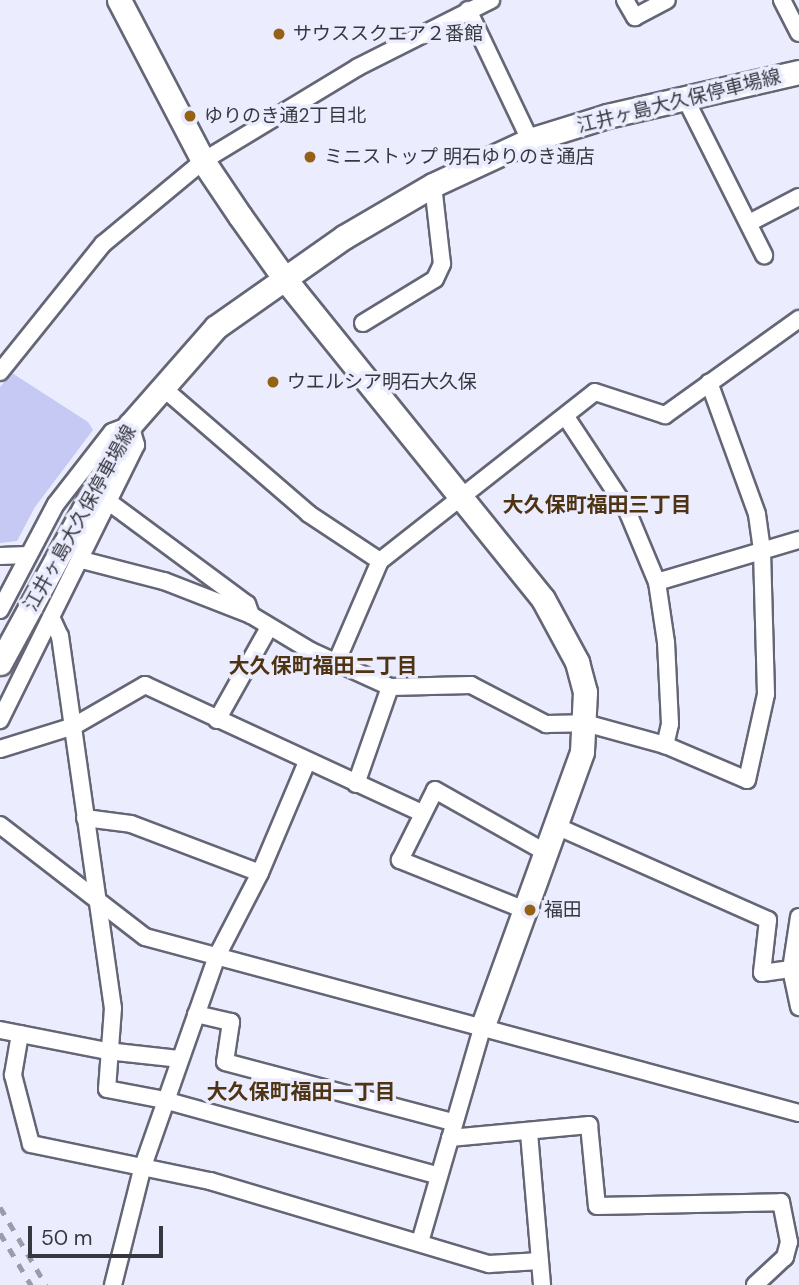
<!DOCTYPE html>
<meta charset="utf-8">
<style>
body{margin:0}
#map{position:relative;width:799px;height:1285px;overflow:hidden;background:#ebedff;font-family:"DM Sans","Noto Sans JP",sans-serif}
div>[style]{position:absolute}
.green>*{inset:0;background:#c5c9f4}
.roads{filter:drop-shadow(2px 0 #646675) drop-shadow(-2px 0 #646675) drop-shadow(0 2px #646675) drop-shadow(0 -2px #646675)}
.street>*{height:16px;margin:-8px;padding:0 8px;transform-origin:8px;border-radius:8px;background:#fff}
.secondary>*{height:23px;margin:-11.5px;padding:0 11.5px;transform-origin:11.5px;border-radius:11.5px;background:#fff}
.rail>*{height:5px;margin-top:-2.5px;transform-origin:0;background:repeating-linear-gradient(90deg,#9a9ca9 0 9px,transparent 0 18px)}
.dots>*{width:19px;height:19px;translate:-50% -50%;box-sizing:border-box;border:4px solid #ebedff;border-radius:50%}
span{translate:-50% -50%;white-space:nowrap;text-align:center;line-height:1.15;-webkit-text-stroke:7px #ebedff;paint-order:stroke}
.poi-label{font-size:19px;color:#37383f}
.left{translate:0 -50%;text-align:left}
.street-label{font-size:19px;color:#37383f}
.neighbourhood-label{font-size:21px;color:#4e3413;font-weight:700}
.scale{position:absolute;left:28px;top:1226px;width:135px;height:32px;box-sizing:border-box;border:4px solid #37383f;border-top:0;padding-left:9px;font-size:21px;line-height:24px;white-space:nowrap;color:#37383f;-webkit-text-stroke:5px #ebedff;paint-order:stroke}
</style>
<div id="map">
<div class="green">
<div style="clip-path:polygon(12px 373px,88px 422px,93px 430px,35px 507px,17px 541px,0 543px,0 387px)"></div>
</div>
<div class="roads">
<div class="street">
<div style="left:625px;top:0;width:20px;rotate:60deg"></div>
<div style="left:635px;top:17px;width:36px;rotate:-28deg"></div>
<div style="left:782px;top:0;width:37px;rotate:63deg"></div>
<div style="left:468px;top:10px;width:144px;rotate:64.5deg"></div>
<div style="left:686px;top:100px;width:174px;rotate:63.3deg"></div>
<div style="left:749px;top:223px;width:56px;rotate:-27.5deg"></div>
<div style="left:363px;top:323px;width:84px;rotate:-31.4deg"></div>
<div style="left:435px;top:279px;width:17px;rotate:-65deg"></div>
<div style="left:442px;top:264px;width:80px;rotate:-96.5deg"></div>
<div style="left:0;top:372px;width:164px;rotate:-51.2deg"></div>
<div style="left:103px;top:244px;width:130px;rotate:-39.7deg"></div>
<div style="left:203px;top:161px;width:181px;rotate:-31.2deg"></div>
<div style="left:358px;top:67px;width:149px;rotate:-26.7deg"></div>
<div style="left:162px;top:387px;width:194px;rotate:40.8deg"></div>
<div style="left:309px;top:514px;width:85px;rotate:33.5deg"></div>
<div style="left:566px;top:417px;width:109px;rotate:56.6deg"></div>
<div style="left:626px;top:508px;width:80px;rotate:67.3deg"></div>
<div style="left:657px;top:582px;width:61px;rotate:81.5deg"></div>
<div style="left:666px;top:642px;width:82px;rotate:87.2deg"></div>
<div style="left:670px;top:724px;width:22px;rotate:103deg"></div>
<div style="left:109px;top:502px;width:172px;rotate:36.5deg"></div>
<div style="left:247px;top:604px;width:12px;rotate:70deg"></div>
<div style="left:0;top:556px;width:28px;rotate:-2deg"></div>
<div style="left:82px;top:560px;width:85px;rotate:14.4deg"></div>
<div style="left:164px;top:581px;width:93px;rotate:21.3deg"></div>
<div style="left:251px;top:615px;width:70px;rotate:31deg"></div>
<div style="left:311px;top:651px;width:87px;rotate:24.5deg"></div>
<div style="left:390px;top:687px;width:81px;rotate:-1.4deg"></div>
<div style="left:471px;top:685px;width:85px;rotate:27.5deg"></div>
<div style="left:546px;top:724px;width:39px;rotate:-1deg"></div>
<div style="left:585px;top:723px;width:83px;rotate:15.4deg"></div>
<div style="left:665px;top:745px;width:89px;rotate:23.1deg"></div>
<div style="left:747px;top:780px;width:88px;rotate:-77.5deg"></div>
<div style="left:766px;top:694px;width:144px;rotate:-91.6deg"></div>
<div style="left:762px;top:550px;width:36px;rotate:-98deg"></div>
<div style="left:757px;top:514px;width:140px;rotate:-110deg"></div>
<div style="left:657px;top:582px;width:148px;rotate:-16.5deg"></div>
<div style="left:0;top:610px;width:120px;rotate:-62.2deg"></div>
<div style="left:56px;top:504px;width:91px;rotate:-52.1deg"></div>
<div style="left:112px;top:432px;width:19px;rotate:-21deg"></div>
<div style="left:130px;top:425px;width:21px;rotate:73deg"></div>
<div style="left:136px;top:445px;width:307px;rotate:116.3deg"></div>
<div style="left:51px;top:617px;width:21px;rotate:65deg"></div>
<div style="left:60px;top:636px;width:376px;rotate:81.9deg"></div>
<div style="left:113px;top:1008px;width:81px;rotate:94.2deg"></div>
<div style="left:107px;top:1089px;width:58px;rotate:10.9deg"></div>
<div style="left:164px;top:1100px;width:285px;rotate:15.4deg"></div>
<div style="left:336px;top:663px;width:111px;rotate:-66.7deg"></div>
<div style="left:380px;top:561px;width:273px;rotate:-38.2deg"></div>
<div style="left:595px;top:392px;width:74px;rotate:18.2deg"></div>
<div style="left:665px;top:415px;width:165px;rotate:-35.6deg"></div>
<div style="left:217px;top:720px;width:104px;rotate:-60.7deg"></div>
<div style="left:0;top:749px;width:77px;rotate:-17.3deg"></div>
<div style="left:74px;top:726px;width:82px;rotate:-30deg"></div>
<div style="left:145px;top:685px;width:305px;rotate:24.8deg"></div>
<div style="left:356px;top:784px;width:103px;rotate:-70.7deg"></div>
<div style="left:85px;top:818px;width:46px;rotate:7.4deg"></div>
<div style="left:131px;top:824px;width:138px;rotate:20.8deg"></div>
<div style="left:0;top:825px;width:183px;rotate:37.7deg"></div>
<div style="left:145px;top:937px;width:677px;rotate:15.06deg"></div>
<div style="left:556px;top:826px;width:232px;rotate:23.9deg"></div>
<div style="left:768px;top:920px;width:53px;rotate:96.5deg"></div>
<div style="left:762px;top:973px;width:37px;rotate:-8deg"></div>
<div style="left:525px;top:910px;width:135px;rotate:-158.2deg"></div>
<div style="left:400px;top:860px;width:78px;rotate:-63.4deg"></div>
<div style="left:435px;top:790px;width:126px;rotate:29.4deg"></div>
<div style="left:799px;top:917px;width:53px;rotate:98.7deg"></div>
<div style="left:791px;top:969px;width:39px;rotate:78deg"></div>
<div style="left:196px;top:1014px;width:36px;rotate:13deg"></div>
<div style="left:231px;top:1022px;width:40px;rotate:98.5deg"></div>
<div style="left:225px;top:1062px;width:235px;rotate:14.8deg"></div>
<div style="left:0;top:1030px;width:109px;rotate:11.1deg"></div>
<div style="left:107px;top:1051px;width:72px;rotate:6.3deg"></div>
<div style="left:20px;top:1034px;width:42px;rotate:99.7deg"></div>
<div style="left:13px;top:1075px;width:71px;rotate:75.4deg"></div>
<div style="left:31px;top:1144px;width:183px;rotate:11.7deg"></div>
<div style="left:210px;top:1181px;width:291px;rotate:16.6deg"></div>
<div style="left:489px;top:1264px;width:51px;rotate:-3.4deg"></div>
<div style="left:529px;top:1133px;width:153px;rotate:85.1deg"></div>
<div style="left:450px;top:1138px;width:140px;rotate:-5.3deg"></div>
<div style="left:589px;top:1125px;width:81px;rotate:84.4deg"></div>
<div style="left:597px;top:1206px;width:184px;rotate:-1.2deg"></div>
<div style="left:781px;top:1202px;width:41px;rotate:78.7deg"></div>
<div style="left:789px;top:1242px;width:16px;rotate:105deg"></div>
<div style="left:785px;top:1257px;width:41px;rotate:137deg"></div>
<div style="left:420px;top:1242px;width:226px;rotate:-73.8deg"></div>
<div style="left:113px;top:1285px;width:123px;rotate:-75.9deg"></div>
<div style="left:143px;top:1166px;width:223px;rotate:-70.6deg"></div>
<div style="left:217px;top:956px;width:93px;rotate:-62.6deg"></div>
<div style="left:260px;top:873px;width:121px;rotate:-67.1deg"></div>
</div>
<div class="secondary">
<div style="left:119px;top:0;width:182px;rotate:62.4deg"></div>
<div style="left:203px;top:161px;width:66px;rotate:56.1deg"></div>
<div style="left:240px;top:216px;width:76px;rotate:54.6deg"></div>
<div style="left:284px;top:278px;width:412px;rotate:51.1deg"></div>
<div style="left:543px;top:599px;width:72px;rotate:61.6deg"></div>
<div style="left:577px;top:662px;width:31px;rotate:75deg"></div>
<div style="left:585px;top:692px;width:60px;rotate:92.9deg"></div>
<div style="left:582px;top:752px;width:290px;rotate:109.9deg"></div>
<div style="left:0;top:663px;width:271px;rotate:-61.4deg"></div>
<div style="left:130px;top:425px;width:130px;rotate:-48.7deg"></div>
<div style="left:216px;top:327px;width:156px;rotate:-35.1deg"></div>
<div style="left:344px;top:237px;width:103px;rotate:-30.3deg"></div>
<div style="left:433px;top:185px;width:107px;rotate:-24.9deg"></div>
<div style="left:530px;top:140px;width:81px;rotate:-17.3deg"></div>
<div style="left:607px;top:116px;width:197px;rotate:-12.9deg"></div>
</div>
</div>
<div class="rail">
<div style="left:0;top:1207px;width:91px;rotate:59.5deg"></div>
<div style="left:0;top:1233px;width:61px;rotate:59.2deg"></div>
</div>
<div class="dots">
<div style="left:279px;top:34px;background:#956215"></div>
<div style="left:190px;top:116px;background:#956215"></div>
<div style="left:310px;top:157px;background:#956215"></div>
<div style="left:273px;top:382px;background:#956215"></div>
<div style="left:530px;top:910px;background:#956215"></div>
</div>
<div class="poi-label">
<span class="left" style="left:293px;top:34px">サウススクエア２番館</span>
<span class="left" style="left:204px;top:116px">ゆりのき通2丁目北</span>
<span class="left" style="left:324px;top:157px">ミニストップ 明石ゆりのき通店</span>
<span class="left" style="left:287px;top:382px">ウエルシア明石大久保</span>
<span class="left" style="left:544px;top:910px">福田</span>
</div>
<div class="street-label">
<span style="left:679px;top:101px;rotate:-14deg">江井ヶ島大久保停車場線</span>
<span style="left:80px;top:518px;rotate:-61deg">江井ヶ島大久保停車場線</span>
</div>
<div class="neighbourhood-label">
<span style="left:597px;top:505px">大久保町福田三丁目</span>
<span style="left:323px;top:666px">大久保町福田二丁目</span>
<span style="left:301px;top:1092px">大久保町福田一丁目</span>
</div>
<div class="scale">50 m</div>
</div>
